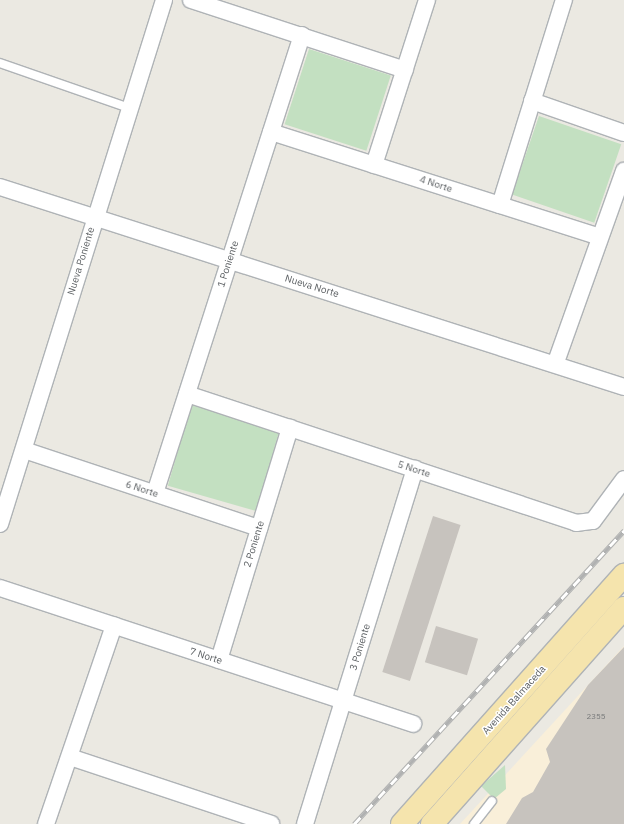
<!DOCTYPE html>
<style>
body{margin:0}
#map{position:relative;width:624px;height:824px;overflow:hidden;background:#ebe9e2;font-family:"IBM Plex Sans",sans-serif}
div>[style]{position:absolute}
.commercial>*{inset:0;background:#f9efd9}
.green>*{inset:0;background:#c3e0c1;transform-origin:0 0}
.building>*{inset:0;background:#c7c3be;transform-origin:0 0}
.roads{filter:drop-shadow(1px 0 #afb3b6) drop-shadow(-1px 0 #afb3b6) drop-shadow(0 1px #afb3b6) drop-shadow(0 -1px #afb3b6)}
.service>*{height:8px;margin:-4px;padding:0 4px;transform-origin:4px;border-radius:4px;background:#fff}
.minor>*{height:16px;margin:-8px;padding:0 8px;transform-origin:8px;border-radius:8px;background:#fff}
.primary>*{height:22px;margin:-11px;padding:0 11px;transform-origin:11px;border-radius:11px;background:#f5e4ad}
.rail>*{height:4.5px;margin-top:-2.25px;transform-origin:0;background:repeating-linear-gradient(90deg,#fff 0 9px,#b0b1b1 0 18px);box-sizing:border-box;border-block:1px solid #b0b1b1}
span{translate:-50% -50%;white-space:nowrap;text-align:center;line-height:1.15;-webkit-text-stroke:3px #fff;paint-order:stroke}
.number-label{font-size:8px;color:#757778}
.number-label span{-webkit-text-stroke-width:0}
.street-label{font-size:10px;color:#5a5e61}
</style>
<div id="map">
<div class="commercial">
<div style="clip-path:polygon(624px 646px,624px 824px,460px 824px)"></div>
</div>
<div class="green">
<div style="left:309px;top:49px;width:86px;height:79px;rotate:18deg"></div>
<div style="left:539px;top:116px;width:87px;height:83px;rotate:19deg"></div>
<div style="left:191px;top:405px;width:92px;height:84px;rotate:16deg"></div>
<div style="clip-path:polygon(505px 765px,506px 789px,494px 799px,481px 786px)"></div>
</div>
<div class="building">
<div style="left:433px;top:516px;width:29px;height:164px;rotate:18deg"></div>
<div style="left:436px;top:626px;width:44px;height:38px;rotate:17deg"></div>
<div style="clip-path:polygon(624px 647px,624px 824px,506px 824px,522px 798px,533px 792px,550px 762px,546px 749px,588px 685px)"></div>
</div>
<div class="roads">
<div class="service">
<div style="left:0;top:63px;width:137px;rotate:19.2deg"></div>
<div style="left:474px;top:824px;width:29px;rotate:-52deg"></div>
</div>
<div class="minor">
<div style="left:191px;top:0;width:225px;rotate:18.1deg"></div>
<div style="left:532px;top:101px;width:97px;rotate:19.2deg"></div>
<div style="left:271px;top:132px;width:345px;rotate:17.7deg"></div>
<div style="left:374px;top:165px;width:173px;rotate:-72.2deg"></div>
<div style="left:0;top:187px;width:655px;rotate:17.77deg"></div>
<div style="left:500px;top:205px;width:215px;rotate:-72.7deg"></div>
<div style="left:556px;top:362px;width:203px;rotate:-70.4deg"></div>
<div style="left:187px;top:394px;width:410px;rotate:18.3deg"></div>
<div style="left:576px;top:523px;width:17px;rotate:-7deg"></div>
<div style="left:593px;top:521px;width:52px;rotate:-53.6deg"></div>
<div style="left:24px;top:450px;width:248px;rotate:18.4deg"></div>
<div style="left:155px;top:493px;width:481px;rotate:-72.2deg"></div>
<div style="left:0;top:524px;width:549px;rotate:-72.62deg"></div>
<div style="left:0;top:588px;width:435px;rotate:18.2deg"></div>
<div style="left:219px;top:660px;width:243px;rotate:-73deg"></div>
<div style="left:70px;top:757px;width:212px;rotate:18.4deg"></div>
<div style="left:46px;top:824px;width:210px;rotate:-71.1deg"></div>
<div style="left:305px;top:824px;width:372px;rotate:-72.8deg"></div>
</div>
<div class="primary">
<div style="left:402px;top:824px;width:334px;rotate:-48.3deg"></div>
<div style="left:432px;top:824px;width:289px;rotate:-48.4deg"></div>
</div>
</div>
<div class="rail">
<div style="left:354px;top:824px;width:399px;rotate:-47.4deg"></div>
</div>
<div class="number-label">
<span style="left:596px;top:717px">2355</span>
</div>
<div class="street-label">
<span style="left:436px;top:184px;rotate:18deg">4 Norte</span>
<span style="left:81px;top:261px;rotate:-73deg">Nueva Poniente</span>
<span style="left:228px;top:264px;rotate:-72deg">1 Poniente</span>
<span style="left:312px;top:286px;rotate:17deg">Nueva Norte</span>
<span style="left:414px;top:469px;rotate:18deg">5 Norte</span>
<span style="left:142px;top:489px;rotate:18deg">6 Norte</span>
<span style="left:254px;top:544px;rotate:-73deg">2 Poniente</span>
<span style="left:360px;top:647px;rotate:-73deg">3 Poniente</span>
<span style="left:206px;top:656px;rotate:18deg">7 Norte</span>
<span style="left:514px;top:700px;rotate:-48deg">Avenida Balmaceda</span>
</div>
</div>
